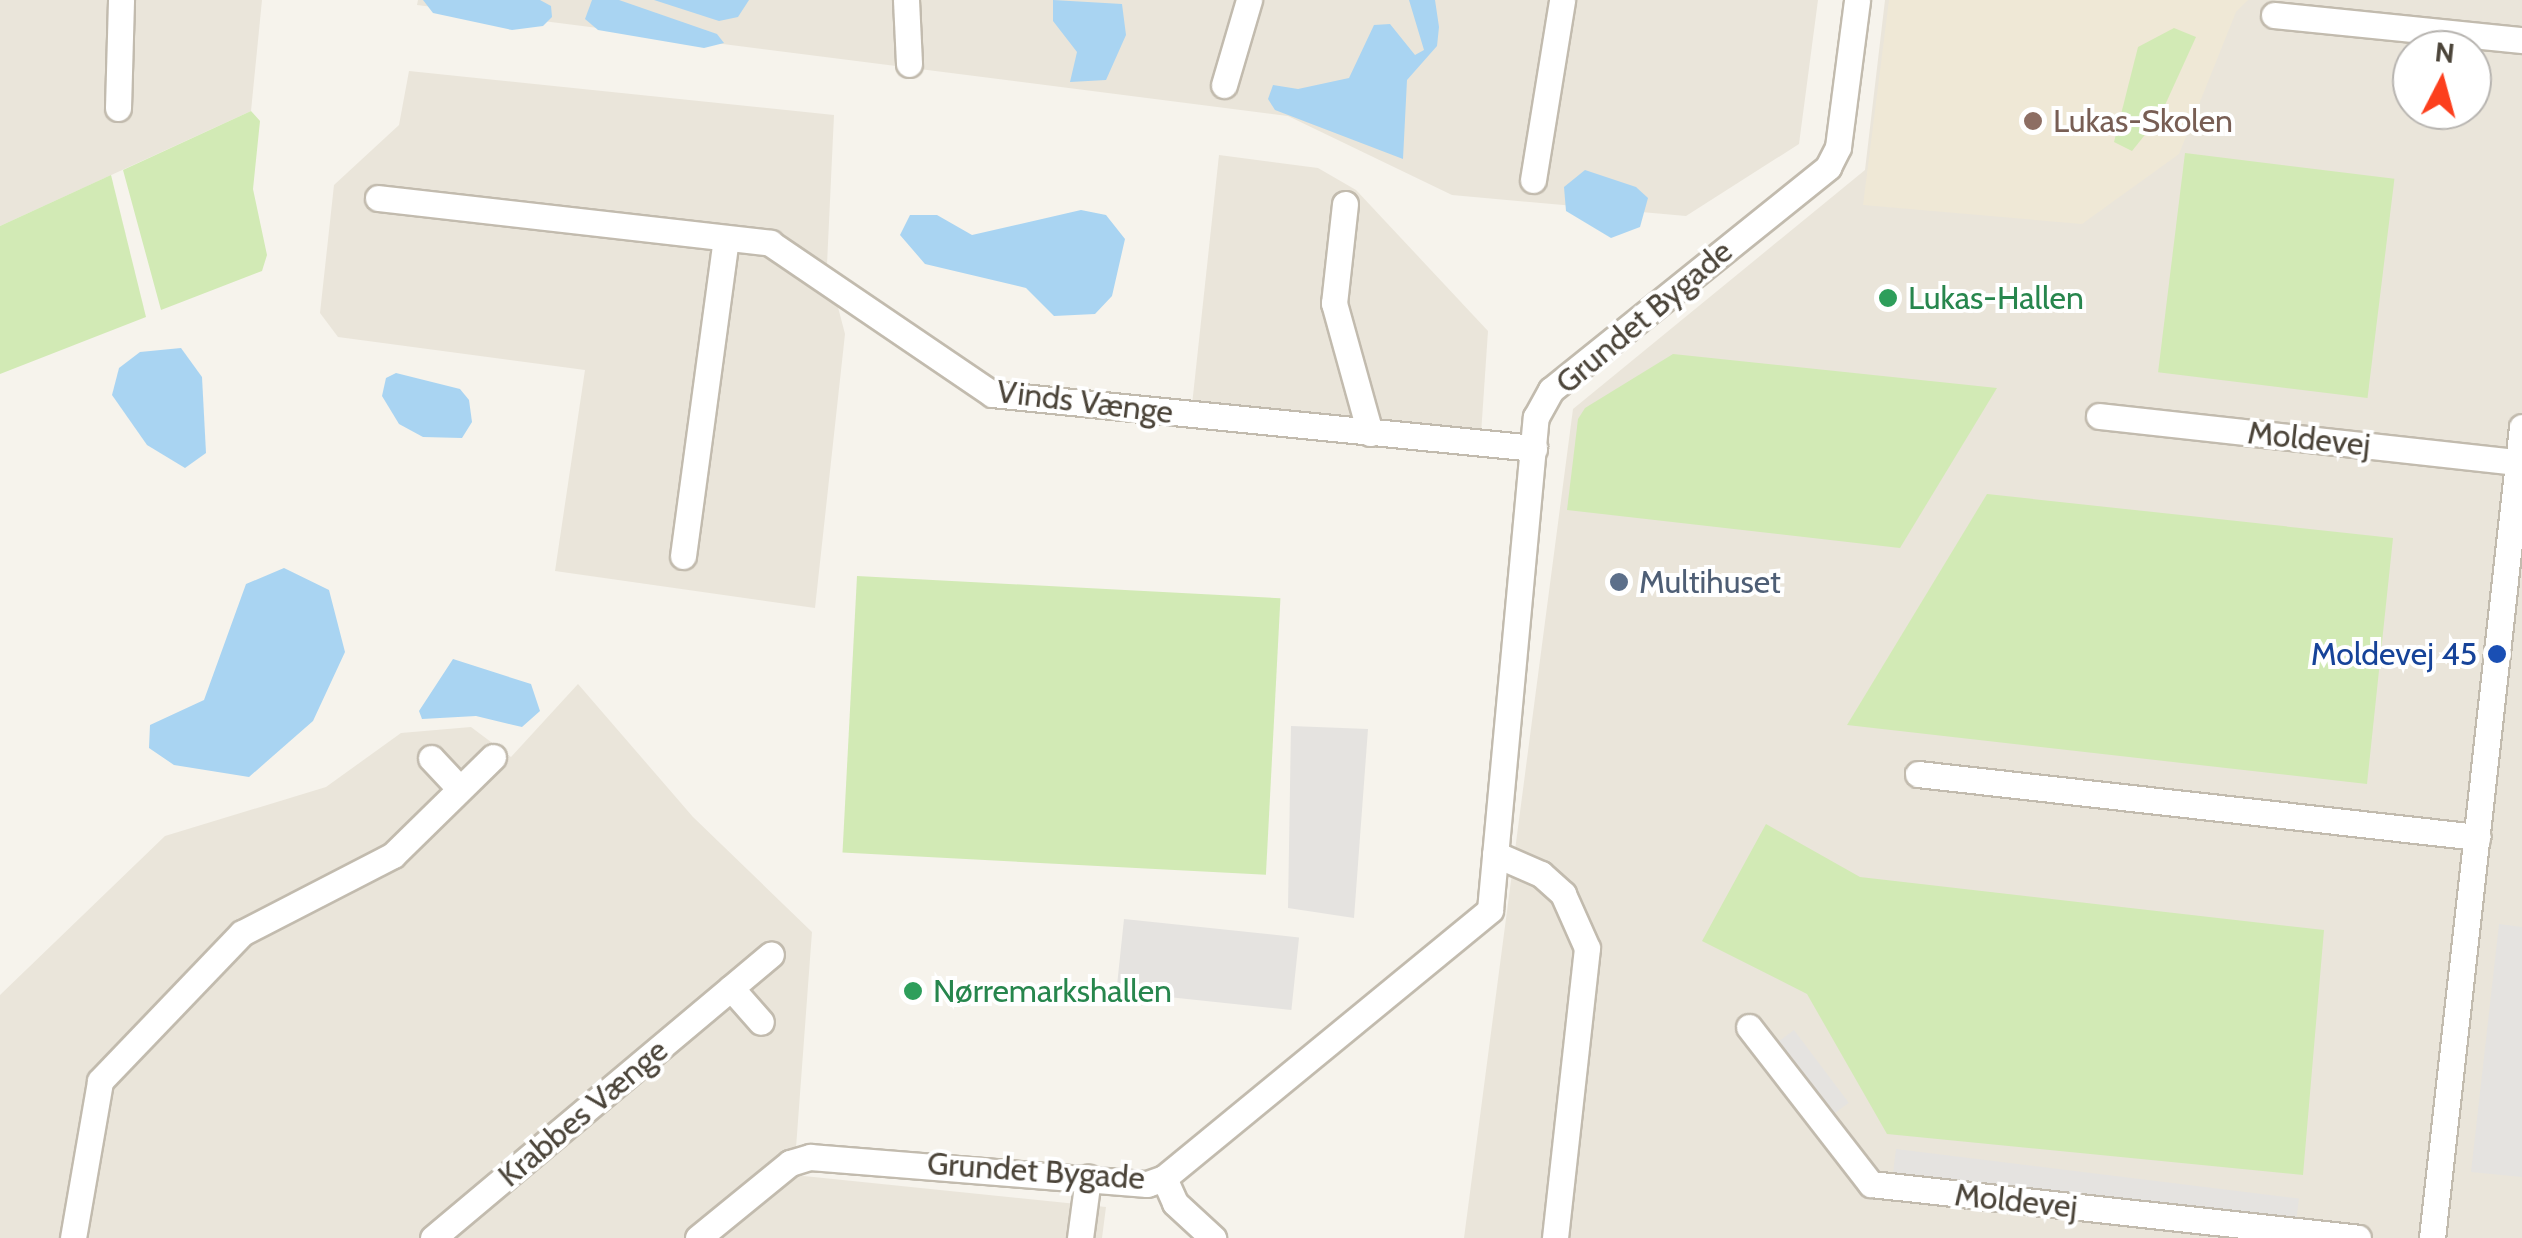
<!DOCTYPE html>
<meta charset="utf-8">
<style>
body{margin:0}
#map{position:relative;width:2522px;height:1238px;overflow:hidden;background:#f6f3ec;font-family:Cabin,sans-serif}
div>[style]{position:absolute}
.residential>*{inset:0;background:#eae5da}
.education>*{inset:0;background:#efe8d6}
.green>*{inset:0;background:#d2eab5;transform-origin:0 0}
.parking>*{inset:0;background:#e5e3e0;transform-origin:0 0}
.water>*{inset:0;background:#a9d4f2}
.roads{filter:drop-shadow(2px 0 #c2bbae) drop-shadow(-2px 0 #c2bbae) drop-shadow(0 2px #c2bbae) drop-shadow(0 -2px #c2bbae)}
.minor>*{height:25px;margin:-12.5px;padding:0 12.5px;transform-origin:12.5px;border-radius:12.5px;background:#fff}
.dots>*{width:28px;height:28px;translate:-50% -50%;box-sizing:border-box;border:5px solid #fff;border-radius:50%}
span{translate:-50% -50%;white-space:nowrap;text-align:center;line-height:1.15;-webkit-text-stroke:8px #fff;paint-order:stroke}
.education-label{font-size:32px;color:#785e54}
.left{translate:0 -50%;text-align:left}
.leisure-label{font-size:32px;color:#27864d}
.street-label{font-size:32px;color:#4b4439}
.service-label{font-size:32px;color:#4e5e75}
.transit-label{font-size:32px;color:#164399}
.right{translate:-100% -50%;text-align:right}
.north{position:absolute;left:2392px;top:30px;width:100px;height:100px;box-sizing:border-box;background:#fff;border:2px solid #b7b4b0;border-radius:50%;rotate:6deg;font-size:28px;font-weight:700;line-height:40px;text-align:center;color:#4b4439}
.north::after{content:'';display:block;margin:auto;width:35px;height:45px;background:#fc3f1d;clip-path:polygon(50% 0,100% 100%,50% 72%,0 100%)}
</style>
<div id="map">
<div class="residential">
<div style="clip-path:polygon(0 0,262px 0,251px 111px,0 226px)"></div>
<div style="clip-path:polygon(418px 0,1818px 0,1799px 144px,1686px 216px,1452px 195px,1288px 116px,417px 5px)"></div>
<div style="clip-path:polygon(evenodd,1885px 0,2522px 0,2522px 1238px,1464px 1238px,1573px 409px,1865px 170px,1885px 0,2412px 50px,2472px 50px,2472px 110px,2412px 110px,2412px 50px)"></div>
<div style="clip-path:polygon(409px 71px,834px 115px,827px 265px,845px 334px,815px 608px,555px 571px,585px 370px,338px 337px,320px 313px,334px 185px,399px 125px)"></div>
<div style="clip-path:polygon(1219px 155px,1318px 168px,1356px 190px,1488px 331px,1481px 434px,1192px 405px)"></div>
<div style="clip-path:polygon(578px 684px,693px 817px,812px 932px,794px 1175px,1106px 1207px,1102px 1238px,0 1238px,0 995px,165px 836px,326px 787px,401px 733px,471px 727px,511px 757px)"></div>
</div>
<div class="education">
<div style="clip-path:polygon(1889px 0,2248px 0,2236px 12px,2179px 154px,2082px 224px,1863px 205px)"></div>
</div>
<div class="green">
<div style="clip-path:polygon(2174px 28px,2196px 37px,2160px 116px,2132px 151px,2114px 142px,2138px 47px)"></div>
<div style="clip-path:polygon(251px 111px,260px 121px,253px 189px,267px 255px,262px 271px,161px 310px,123px 170px)"></div>
<div style="left:2185px;top:153px;width:211px;height:221px;rotate:7deg"></div>
<div style="clip-path:polygon(111px 175px,146px 317px,0 374px,0 226px)"></div>
<div style="clip-path:polygon(1673px 354px,1997px 388px,1900px 548px,1567px 510px,1578px 419px,1585px 408px)"></div>
<div style="clip-path:polygon(1987px 494px,2393px 538px,2367px 784px,1847px 725px)"></div>
<div style="left:857px;top:576px;width:424px;height:277px;rotate:3deg"></div>
<div style="clip-path:polygon(1766px 824px,1860px 877px,2324px 930px,2303px 1175px,1887px 1134px,1807px 994px,1702px 941px)"></div>
</div>
<div class="parking">
<div style="clip-path:polygon(1291px 726px,1368px 729px,1354px 918px,1288px 908px)"></div>
<div style="left:1124px;top:919px;width:176px;height:73px;rotate:6deg"></div>
<div style="clip-path:polygon(2499px 924px,2522px 927px,2522px 1177px,2471px 1172px)"></div>
<div style="left:1794px;top:1030px;width:91px;height:24px;rotate:53deg"></div>
<div style="left:1896px;top:1149px;width:406px;height:28px;rotate:7deg"></div>
</div>
<div class="water">
<div style="clip-path:polygon(423px 0,540px 0,551px 6px,552px 17px,543px 26px,512px 30px,433px 13px)"></div>
<div style="clip-path:polygon(592px 0,619px 0,717px 34px,724px 43px,704px 48px,598px 30px,585px 19px)"></div>
<div style="clip-path:polygon(654px 0,749px 0,738px 17px,719px 21px)"></div>
<div style="clip-path:polygon(1053px 0,1122px 4px,1126px 35px,1106px 80px,1070px 82px,1077px 52px,1053px 21px)"></div>
<div style="clip-path:polygon(1409px 0,1435px 0,1439px 27px,1437px 46px,1407px 80px,1403px 159px,1275px 110px,1268px 99px,1273px 85px,1298px 89px,1349px 78px,1374px 25px,1390px 24px,1415px 55px,1424px 50px)"></div>
<div style="clip-path:polygon(1585px 170px,1636px 187px,1648px 198px,1640px 227px,1611px 238px,1566px 211px,1564px 187px)"></div>
<div style="clip-path:polygon(1081px 210px,1106px 215px,1125px 239px,1112px 296px,1095px 314px,1054px 316px,1026px 288px,925px 264px,900px 235px,910px 215px,937px 215px,972px 235px)"></div>
<div style="clip-path:polygon(181px 348px,202px 377px,206px 453px,185px 468px,147px 445px,112px 395px,119px 368px,140px 352px)"></div>
<div style="clip-path:polygon(396px 373px,460px 389px,469px 400px,472px 422px,462px 438px,423px 437px,399px 424px,382px 396px,386px 378px)"></div>
<div style="clip-path:polygon(284px 568px,329px 590px,345px 652px,313px 721px,249px 777px,174px 765px,149px 748px,150px 725px,204px 700px,246px 584px)"></div>
<div style="clip-path:polygon(453px 659px,531px 684px,540px 711px,522px 727px,476px 716px,422px 719px,419px 711px)"></div>
</div>
<div class="roads">
<div class="minor">
<div style="left:906px;top:0;width:64px;rotate:87.3deg"></div>
<div style="left:2274px;top:15px;width:249px;rotate:5.8deg"></div>
<div style="left:1224px;top:85px;width:89px;rotate:-73.6deg"></div>
<div style="left:118px;top:108px;width:108px;rotate:-88.4deg"></div>
<div style="left:1533px;top:180px;width:182px;rotate:-80.8deg"></div>
<div style="left:378px;top:198px;width:395px;rotate:6.5deg"></div>
<div style="left:770px;top:243px;width:268px;rotate:34.2deg"></div>
<div style="left:992px;top:394px;width:545px;rotate:5.69deg"></div>
<div style="left:1345px;top:204px;width:100px;rotate:96.3deg"></div>
<div style="left:1334px;top:303px;width:135px;rotate:74.5deg"></div>
<div style="left:2099px;top:416px;width:422px;rotate:6.3deg"></div>
<div style="left:683px;top:556px;width:320px;rotate:-82.3deg"></div>
<div style="left:431px;top:758px;width:42px;rotate:46.9deg"></div>
<div style="left:1918px;top:774px;width:563px;rotate:6.43deg"></div>
<div style="left:1495px;top:854px;width:50px;rotate:23.5deg"></div>
<div style="left:1541px;top:874px;width:30px;rotate:42deg"></div>
<div style="left:1563px;top:894px;width:59px;rotate:66deg"></div>
<div style="left:1587px;top:948px;width:292px;rotate:96.3deg"></div>
<div style="left:731px;top:988px;width:45px;rotate:48.6deg"></div>
<div style="left:1749px;top:1027px;width:199px;rotate:52.2deg"></div>
<div style="left:1871px;top:1184px;width:490px;rotate:6.3deg"></div>
<div style="left:1164px;top:1178px;width:27px;rotate:66deg"></div>
<div style="left:1175px;top:1203px;width:52px;rotate:42.6deg"></div>
<div style="left:73px;top:1238px;width:159px;rotate:-80.2deg"></div>
<div style="left:100px;top:1081px;width:205px;rotate:-46.2deg"></div>
<div style="left:242px;top:933px;width:170px;rotate:-27.3deg"></div>
<div style="left:393px;top:855px;width:140px;rotate:-44.4deg"></div>
<div style="left:433px;top:1238px;width:441px;rotate:-40deg"></div>
<div style="left:698px;top:1238px;width:119px;rotate:-39.2deg"></div>
<div style="left:790px;top:1163px;width:21px;rotate:-17deg"></div>
<div style="left:810px;top:1157px;width:338px;rotate:4.6deg"></div>
<div style="left:1147px;top:1184px;width:18px;rotate:-19deg"></div>
<div style="left:1164px;top:1178px;width:422px;rotate:-39.4deg"></div>
<div style="left:1490px;top:910px;width:495px;rotate:-84.7deg"></div>
<div style="left:1536px;top:417px;width:31px;rotate:-61deg"></div>
<div style="left:1551px;top:390px;width:356px;rotate:-38.8deg"></div>
<div style="left:1828px;top:167px;width:22px;rotate:-63deg"></div>
<div style="left:1838px;top:147px;width:148px;rotate:-82.6deg"></div>
<div style="left:1080px;top:1238px;width:61px;rotate:-82.4deg"></div>
<div style="left:2432px;top:1238px;width:816px;rotate:-83.67deg"></div>
</div>
</div>
<div class="dots">
<div style="left:2033px;top:121px;background:#8d6e63"></div>
<div style="left:1888px;top:298px;background:#2e9e5b"></div>
<div style="left:1619px;top:582px;background:#5c6f8a"></div>
<div style="left:2497px;top:654px;background:#1a4fb4"></div>
<div style="left:913px;top:991px;background:#2e9e5b"></div>
</div>
<div class="education-label">
<span class="left" style="left:2053px;top:121px">Lukas-Skolen</span>
</div>
<div class="leisure-label">
<span class="left" style="left:1908px;top:298px">Lukas-Hallen</span>
<span class="left" style="left:933px;top:991px">Nørremarkshallen</span>
</div>
<div class="street-label">
<span style="left:1644px;top:317px;rotate:-40deg">Grundet Bygade</span>
<span style="left:1085px;top:402px;rotate:7deg">Vinds Vænge</span>
<span style="left:2309px;top:439px;rotate:6deg">Moldevej</span>
<span style="left:583px;top:1113px;rotate:-40deg">Krabbes Vænge</span>
<span style="left:1036px;top:1171px;rotate:4deg">Grundet Bygade</span>
<span style="left:2016px;top:1201px;rotate:6deg">Moldevej</span>
</div>
<div class="service-label">
<span class="left" style="left:1639px;top:582px">Multihuset</span>
</div>
<div class="transit-label">
<span class="right" style="left:2477px;top:654px">Moldevej 45</span>
</div>
<div class="north">N</div>
</div>
